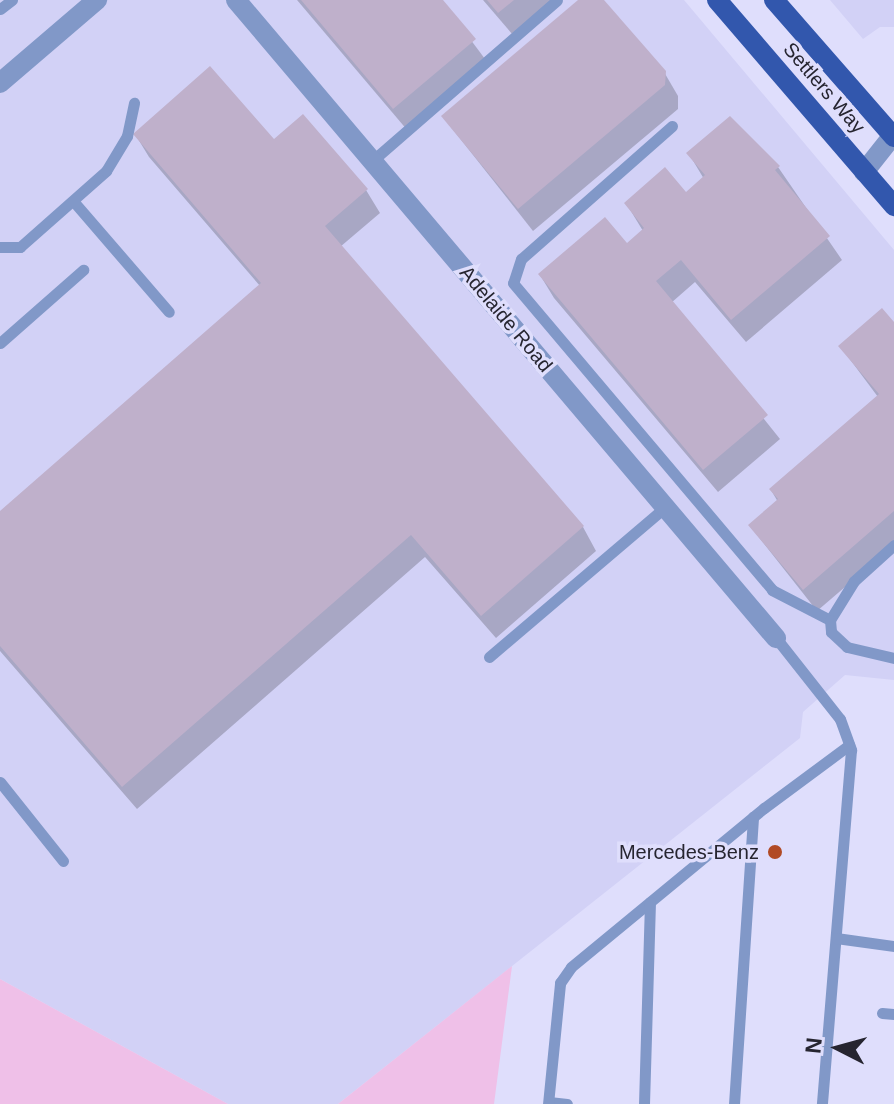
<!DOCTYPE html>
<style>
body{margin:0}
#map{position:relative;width:894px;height:1104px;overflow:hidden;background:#dfdefc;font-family:Arial,sans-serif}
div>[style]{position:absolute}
.built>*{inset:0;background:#d2d1f6}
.green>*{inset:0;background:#efc0e8}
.shadow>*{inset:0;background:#0003}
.building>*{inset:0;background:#bfb0cb}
.service>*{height:11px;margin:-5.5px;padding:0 5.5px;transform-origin:5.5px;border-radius:5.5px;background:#8198c8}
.minor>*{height:20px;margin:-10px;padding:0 10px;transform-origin:10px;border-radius:10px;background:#8198c8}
.primary>*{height:20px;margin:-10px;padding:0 10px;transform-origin:10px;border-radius:10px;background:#3257ad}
.dots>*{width:22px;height:22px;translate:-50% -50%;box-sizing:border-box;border:4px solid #dfdefc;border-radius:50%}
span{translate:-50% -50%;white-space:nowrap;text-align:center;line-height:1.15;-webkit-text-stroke:7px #dfdefc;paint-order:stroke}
.street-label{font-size:20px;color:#262530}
.poi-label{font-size:20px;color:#262530}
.right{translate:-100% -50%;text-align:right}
.north{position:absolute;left:798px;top:1008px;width:80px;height:80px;-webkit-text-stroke:6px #dfdefc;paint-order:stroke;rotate:276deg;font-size:22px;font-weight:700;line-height:32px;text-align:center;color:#262530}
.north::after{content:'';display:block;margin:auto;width:28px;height:36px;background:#262530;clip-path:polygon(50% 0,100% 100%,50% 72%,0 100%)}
</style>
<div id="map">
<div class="built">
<div style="clip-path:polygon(0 0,684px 0,894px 250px,894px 680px,845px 675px,803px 712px,800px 738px,338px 1104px,228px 1104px,0 979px)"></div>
<div style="clip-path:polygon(830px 0,894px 0,894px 27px,880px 27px,863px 39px)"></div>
</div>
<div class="green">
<div style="clip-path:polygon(512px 966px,494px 1104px,338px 1104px)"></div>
<div style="clip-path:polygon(0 979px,228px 1104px,0 1104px)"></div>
</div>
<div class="shadow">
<div style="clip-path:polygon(297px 0,441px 0,488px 63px,408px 131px)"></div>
<div style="clip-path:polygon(483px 0,554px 0,513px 35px)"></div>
<div style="clip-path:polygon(581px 0,601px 0,664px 72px,678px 96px,678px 109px,533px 231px,443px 117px)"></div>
<div style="clip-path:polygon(135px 134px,273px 142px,366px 190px,380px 213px,340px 247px,583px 527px,596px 551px,496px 638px,425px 557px,137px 809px,0 651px,0 513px,260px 286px,149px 157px)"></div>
<div style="clip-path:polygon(689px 154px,778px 167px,842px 260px,746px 342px,695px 282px,671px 303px,780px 439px,718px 492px,554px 298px,540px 275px,627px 245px,643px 231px,626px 203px,685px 194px,704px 179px)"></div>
<div style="clip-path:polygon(894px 325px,894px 545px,817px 611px,750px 526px,778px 502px,771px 490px,878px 397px,840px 346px)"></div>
</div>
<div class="building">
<div style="clip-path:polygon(301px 0,443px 0,476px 39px,393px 109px)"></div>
<div style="clip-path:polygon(487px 0,514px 0,498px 13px)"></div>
<div style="clip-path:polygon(578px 0,604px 0,666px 71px,665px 85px,518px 209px,441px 116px)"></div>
<div style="clip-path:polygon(210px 66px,274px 139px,303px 114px,368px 189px,325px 226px,584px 526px,481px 616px,411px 535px,122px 787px,0 646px,0 511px,261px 283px,133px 134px)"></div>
<div style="clip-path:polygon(730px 116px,780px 166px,775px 170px,830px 236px,731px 320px,681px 260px,656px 281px,768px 415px,703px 470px,538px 274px,605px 217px,627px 243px,644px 228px,624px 203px,665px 167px,686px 192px,705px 175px,686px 153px)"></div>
<div style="clip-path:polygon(882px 308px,894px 322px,894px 511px,803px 590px,748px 525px,778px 499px,769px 489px,879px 394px,838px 346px)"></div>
</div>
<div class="service">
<div style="left:0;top:9px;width:15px;rotate:-37deg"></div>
<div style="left:672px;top:126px;width:201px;rotate:138.6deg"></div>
<div style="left:521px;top:259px;width:25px;rotate:108deg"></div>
<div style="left:513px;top:283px;width:402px;rotate:49.8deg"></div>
<div style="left:772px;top:590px;width:65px;rotate:27.3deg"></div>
<div style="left:372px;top:161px;width:245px;rotate:-41deg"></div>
<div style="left:74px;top:202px;width:145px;rotate:49.2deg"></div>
<div style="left:0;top:247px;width:20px"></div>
<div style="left:20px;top:247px;width:115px;rotate:-41.5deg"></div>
<div style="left:106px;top:171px;width:41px;rotate:-59deg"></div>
<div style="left:127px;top:136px;width:34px;rotate:-78deg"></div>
<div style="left:0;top:343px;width:111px;rotate:-41.3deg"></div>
<div style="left:894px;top:545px;width:54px;rotate:138deg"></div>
<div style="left:854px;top:581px;width:46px;rotate:121.6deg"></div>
<div style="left:830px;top:620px;width:12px;rotate:85deg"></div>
<div style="left:831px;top:632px;width:22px;rotate:43deg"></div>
<div style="left:847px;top:647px;width:48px;rotate:13.2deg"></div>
<div style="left:776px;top:638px;width:103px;rotate:51.7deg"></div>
<div style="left:840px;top:719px;width:33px;rotate:70deg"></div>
<div style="left:851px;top:750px;width:355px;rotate:94.7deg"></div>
<div style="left:489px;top:657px;width:231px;rotate:-40.4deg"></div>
<div style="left:0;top:782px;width:101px;rotate:51.4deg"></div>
<div style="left:836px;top:938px;width:59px;rotate:7.9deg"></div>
<div style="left:882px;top:1013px;width:12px;rotate:5deg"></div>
<div style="left:549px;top:1102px;width:18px;rotate:6deg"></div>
<div style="left:548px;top:1104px;width:122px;rotate:-84.3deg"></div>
<div style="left:560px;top:983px;width:19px;rotate:-55deg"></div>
<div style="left:571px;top:967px;width:250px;rotate:-39.5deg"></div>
<div style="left:764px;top:808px;width:106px;rotate:-36.5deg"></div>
<div style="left:644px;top:1104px;width:202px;rotate:-88.3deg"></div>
<div style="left:734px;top:1104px;width:288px;rotate:-86.2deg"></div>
</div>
<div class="minor">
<div style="left:236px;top:0;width:836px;rotate:49.76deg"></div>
<div style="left:0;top:83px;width:128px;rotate:-40.6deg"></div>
<div style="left:864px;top:172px;width:48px;rotate:-51.7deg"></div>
</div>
<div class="primary">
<div style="left:717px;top:0;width:272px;rotate:49.3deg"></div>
<div style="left:774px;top:0;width:182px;rotate:48.8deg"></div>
</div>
<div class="dots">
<div style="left:775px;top:852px;background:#b14a25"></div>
</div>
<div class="street-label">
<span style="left:824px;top:88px;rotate:49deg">Settlers Way</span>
<span style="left:506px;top:319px;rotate:50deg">Adelaide Road</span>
</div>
<div class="poi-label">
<span class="right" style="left:759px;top:852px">Mercedes-Benz</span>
</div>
<div class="north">N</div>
</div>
